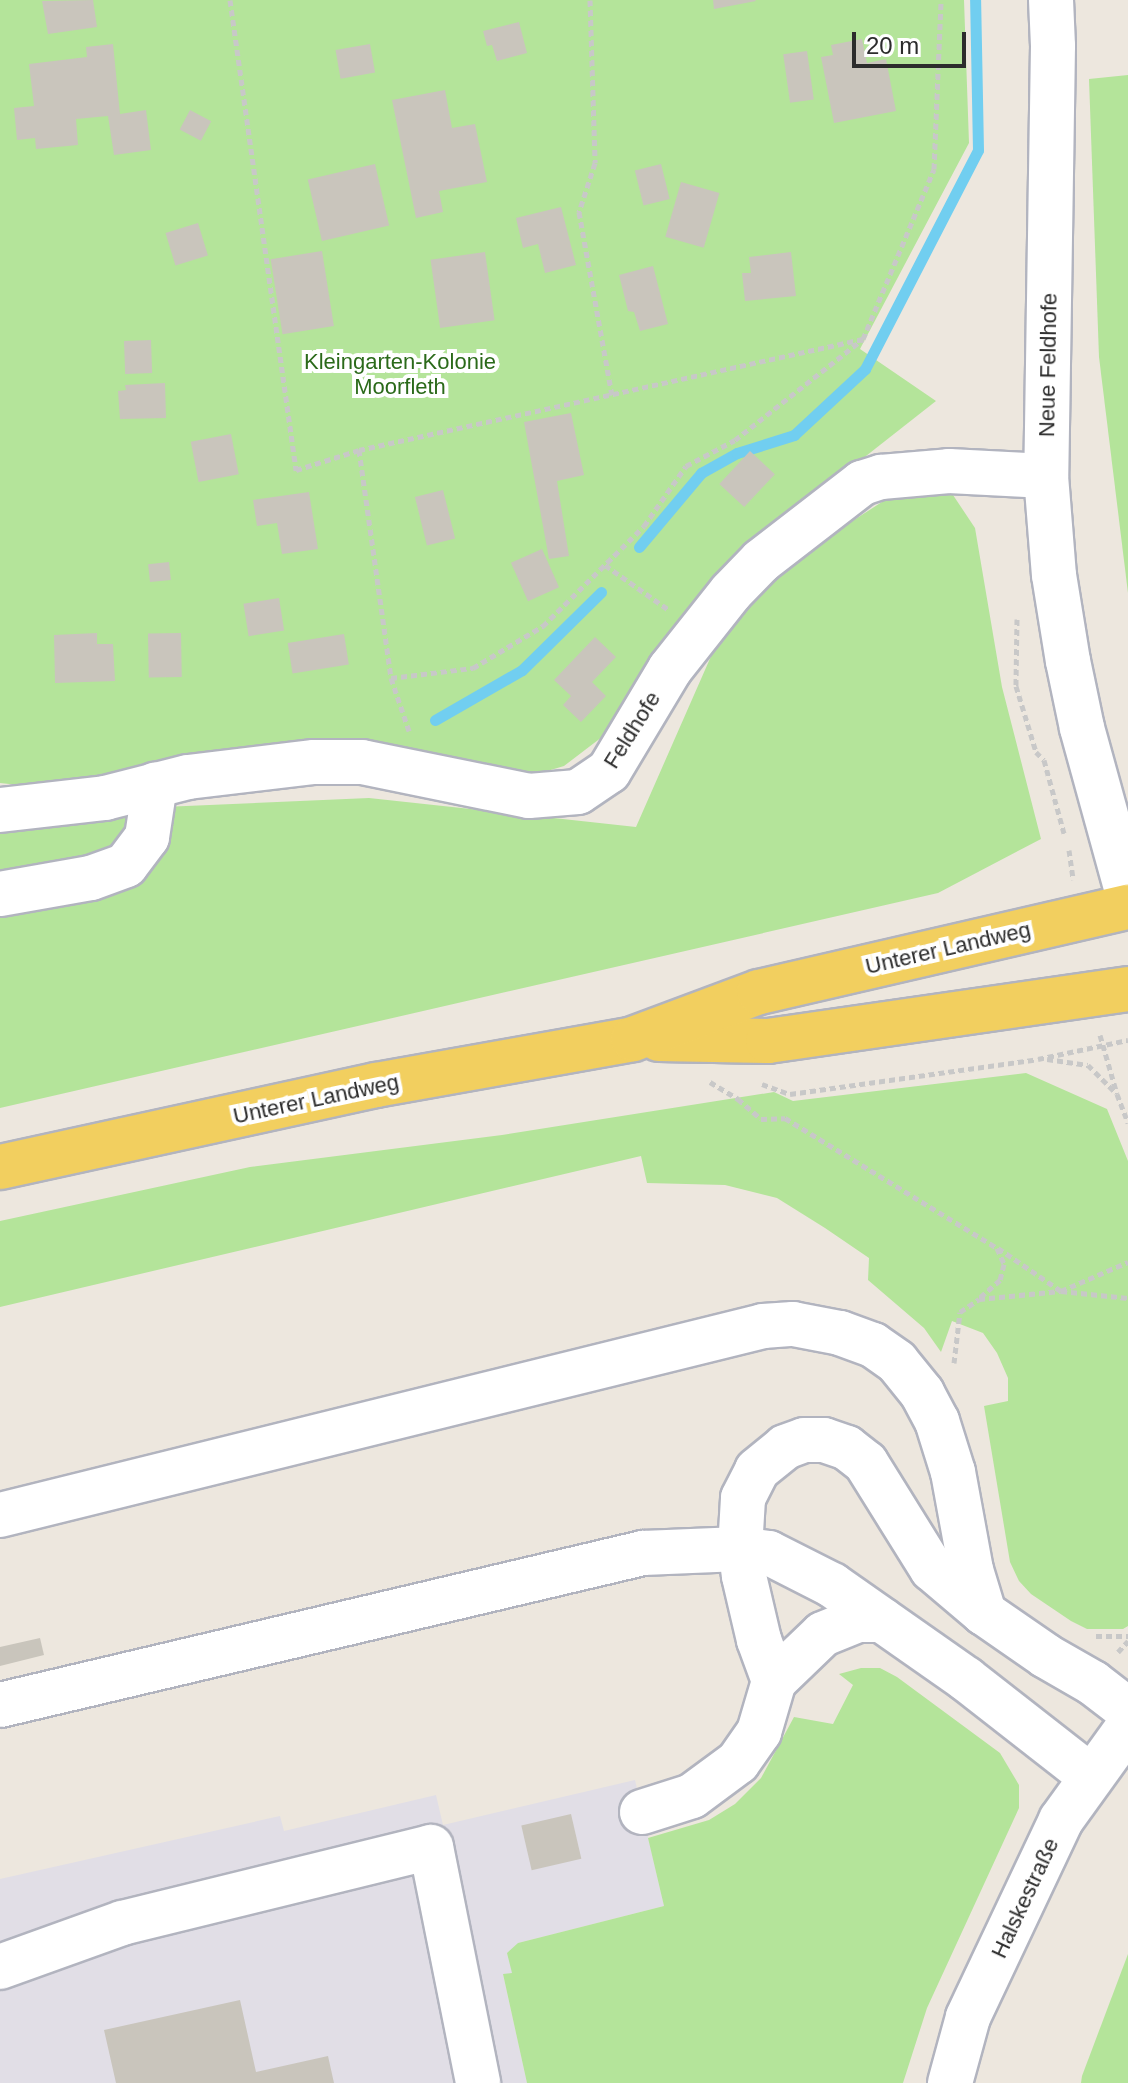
<!DOCTYPE html>
<meta charset="utf-8">
<style>
body{margin:0}
#map{position:relative;width:1128px;height:2083px;overflow:hidden;background:#ede7de;font-family:Helvetica,sans-serif}
div>[style]{position:absolute}
.industrial>*{inset:0;background:#e1dee6}
.green>*{inset:0;background:#b4e49a}
.stream>*{height:11px;margin:-5.5px;padding:0 5.5px;transform-origin:5.5px;border-radius:5.5px;background:#71cef0}
.building>*{inset:0;background:#c9c5bc;transform-origin:0 0}
.path>*{height:5px;margin-top:-2.5px;transform-origin:0;background:repeating-linear-gradient(90deg,#c8c8c8 0 6px,transparent 0 10px)}
.roads{filter:drop-shadow(2px 0 #b2b4bf) drop-shadow(-2px 0 #b2b4bf) drop-shadow(0 2px #b2b4bf) drop-shadow(0 -2px #b2b4bf)}
.minor>*{height:44px;margin:-22px;padding:0 22px;transform-origin:22px;border-radius:22px;background:#fff}
.major>*{height:44px;margin:-22px;padding:0 22px;transform-origin:22px;border-radius:22px;background:#f2cf5f}
span{translate:-50% -50%;white-space:nowrap;text-align:center;line-height:1.15;-webkit-text-stroke:8px #fff;paint-order:stroke}
.park-label{font-size:22px;color:#2b6a1a}
.street-label{font-size:22px;color:#2c2c2c}
.scale{position:absolute;left:852px;top:32px;width:114px;height:36px;box-sizing:border-box;border:4px solid #2c2c2c;border-top:0;padding-left:10px;font-size:24px;line-height:28px;white-space:nowrap;color:#2c2c2c;-webkit-text-stroke:6px #fff;paint-order:stroke}
</style>
<div id="map">
<div class="industrial">
<div style="clip-path:polygon(635px 1780px,664px 1906px,518px 1943px,512px 1974px,503px 1974px,527px 2083px,0 2083px,0 1879px,280px 1816px,284px 1831px,436px 1795px,443px 1825px)"></div>
</div>
<div class="green">
<div style="clip-path:polygon(0 0,964px 0,969px 143px,860px 349px,936px 401px,740px 555px,677px 629px,602px 737px,564px 766px,527px 777px,46px 788px,0 783px)"></div>
<div style="clip-path:polygon(1128px 75px,1128px 593px,1099px 357px,1089px 79px)"></div>
<div style="clip-path:polygon(951px 492px,975px 528px,1002px 687px,1041px 839px,938px 893px,0 1108px,0 814px,369px 798px,636px 827px,712px 654px,775px 571px,885px 500px)"></div>
<div style="clip-path:polygon(1026px 1073px,1107px 1109px,1128px 1161px,1128px 1626px,1123px 1629px,1087px 1629px,1071px 1621px,1031px 1594px,1019px 1581px,1010px 1562px,984px 1406px,1008px 1401px,1008px 1378px,997px 1353px,983px 1333px,952px 1321px,941px 1352px,924px 1328px,868px 1280px,869px 1258px,825px 1228px,777px 1198px,725px 1185px,647px 1183px,641px 1156px,0 1307px,0 1221px,250px 1167px,502px 1135px,774px 1092px,793px 1101px)"></div>
<div style="clip-path:polygon(861px 1668px,880px 1668px,897px 1677px,1000px 1753px,1019px 1785px,1019px 1808px,927px 2008px,903px 2083px,527px 2083px,503px 1974px,512px 1973px,507px 1953px,518px 1943px,664px 1906px,648px 1838px,709px 1820px,735px 1804px,761px 1778px,794px 1717px,833px 1724px,853px 1685px,839px 1674px)"></div>
<div style="clip-path:polygon(1128px 1954px,1128px 2083px,1081px 2083px,1082px 2076px)"></div>
</div>
<div class="stream">
<div style="left:639px;top:547px;width:97px;rotate:-50deg"></div>
<div style="left:701px;top:473px;width:41px;rotate:-29.1deg"></div>
<div style="left:737px;top:453px;width:60px;rotate:-17.5deg"></div>
<div style="left:794px;top:435px;width:97px;rotate:-42.9deg"></div>
<div style="left:865px;top:369px;width:246px;rotate:-62.7deg"></div>
<div style="left:978px;top:150px;width:150px;rotate:-91.1deg"></div>
<div style="left:435px;top:720px;width:100px;rotate:-29.9deg"></div>
<div style="left:522px;top:670px;width:111px;rotate:-44.6deg"></div>
</div>
<div class="building">
<div style="clip-path:polygon(93px 0,97px 27px,48px 34px,42px 1px)"></div>
<div style="clip-path:polygon(713px 0,755px 0,756px 1px,714px 9px)"></div>
<div style="clip-path:polygon(519px 22px,527px 53px,497px 61px,492px 45px,487px 46px,483px 31px)"></div>
<div style="clip-path:polygon(862px 39px,867px 63px,886px 59px,896px 111px,834px 123px,821px 57px,833px 55px,831px 45px)"></div>
<div style="clip-path:polygon(113px 44px,120px 114px,146px 110px,151px 150px,114px 155px,108px 116px,76px 119px,78px 145px,36px 149px,35px 138px,17px 140px,14px 108px,34px 106px,29px 64px,87px 57px,86px 47px)"></div>
<div style="left:370px;top:44px;width:29px;height:35px;rotate:80deg"></div>
<div style="left:807px;top:51px;width:49px;height:24px;rotate:82deg"></div>
<div style="clip-path:polygon(445px 90px,452px 128px,475px 124px,487px 182px,439px 191px,443px 212px,416px 218px,392px 100px)"></div>
<div style="left:190px;top:110px;width:24px;height:22px;rotate:28deg"></div>
<div style="left:375px;top:164px;width:63px;height:69px;rotate:77deg"></div>
<div style="left:661px;top:164px;width:36px;height:27px;rotate:76deg"></div>
<div style="left:681px;top:182px;width:40px;height:57px;rotate:16deg"></div>
<div style="clip-path:polygon(561px 207px,576px 265px,545px 273px,538px 244px,523px 248px,516px 218px)"></div>
<div style="left:198px;top:223px;width:34px;height:34px;rotate:73deg"></div>
<div style="left:322px;top:251px;width:76px;height:52px;rotate:81deg"></div>
<div style="left:485px;top:252px;width:69px;height:55px;rotate:82deg"></div>
<div style="clip-path:polygon(791px 252px,796px 296px,745px 301px,742px 273px,751px 273px,749px 257px)"></div>
<div style="clip-path:polygon(653px 266px,668px 324px,640px 331px,634px 312px,628px 311px,619px 275px)"></div>
<div style="left:151px;top:340px;width:33px;height:27px;rotate:88deg"></div>
<div style="clip-path:polygon(165px 383px,166px 418px,120px 419px,118px 391px,126px 390px,125px 385px)"></div>
<div style="clip-path:polygon(571px 413px,584px 475px,557px 481px,569px 556px,549px 559px,524px 422px)"></div>
<div style="left:231px;top:434px;width:41px;height:41px;rotate:79deg"></div>
<div style="left:750px;top:451px;width:34px;height:45px;rotate:43deg"></div>
<div style="left:443px;top:490px;width:50px;height:29px;rotate:76deg"></div>
<div style="clip-path:polygon(309px 492px,318px 549px,282px 554px,277px 523px,257px 526px,253px 500px)"></div>
<div style="left:542px;top:549px;width:42px;height:34px;rotate:66deg"></div>
<div style="left:169px;top:562px;width:18px;height:21px;rotate:84deg"></div>
<div style="left:279px;top:598px;width:33px;height:36px;rotate:81deg"></div>
<div style="clip-path:polygon(97px 633px,97px 644px,113px 644px,115px 681px,55px 683px,54px 635px)"></div>
<div style="left:181px;top:633px;width:44px;height:33px;rotate:89deg"></div>
<div style="left:344px;top:634px;width:31px;height:57px;rotate:81deg"></div>
<div style="clip-path:polygon(595px 637px,616px 657px,592px 682px,606px 696px,581px 722px,563px 705px,571px 696px,554px 680px)"></div>
<div style="clip-path:polygon(40px 1638px,44px 1655px,0 1666px,0 1647px)"></div>
<div style="left:571px;top:1814px;width:46px;height:51px;rotate:77deg"></div>
<div style="clip-path:polygon(240px 2000px,256px 2072px,328px 2056px,334px 2083px,116px 2083px,104px 2030px)"></div>
</div>
<div class="path">
<div style="left:230px;top:0;width:475px;rotate:82deg"></div>
<div style="left:296px;top:470px;width:66px;rotate:-17.6deg"></div>
<div style="left:359px;top:450px;width:516px;rotate:-12.42deg"></div>
<div style="left:590px;top:0;width:163px;rotate:88.2deg"></div>
<div style="left:595px;top:163px;width:52px;rotate:108.1deg"></div>
<div style="left:579px;top:212px;width:186px;rotate:79.8deg"></div>
<div style="left:359px;top:450px;width:230px;rotate:82deg"></div>
<div style="left:391px;top:678px;width:56px;rotate:71.2deg"></div>
<div style="left:605px;top:565px;width:78px;rotate:35.1deg"></div>
<div style="left:1017px;top:619px;width:67px;rotate:90.9deg"></div>
<div style="left:1016px;top:686px;width:69px;rotate:73.1deg"></div>
<div style="left:1036px;top:752px;width:11px;rotate:45deg"></div>
<div style="left:1044px;top:760px;width:76px;rotate:74.7deg"></div>
<div style="left:391px;top:678px;width:83px;rotate:-7deg"></div>
<div style="left:473px;top:668px;width:82px;rotate:-31deg"></div>
<div style="left:543px;top:626px;width:142px;rotate:-44.7deg"></div>
<div style="left:644px;top:526px;width:73px;rotate:-55deg"></div>
<div style="left:686px;top:466px;width:55px;rotate:-28deg"></div>
<div style="left:735px;top:440px;width:163px;rotate:-38.3deg"></div>
<div style="left:863px;top:339px;width:184px;rotate:-67.3deg"></div>
<div style="left:934px;top:169px;width:169px;rotate:-87.6deg"></div>
<div style="left:1069px;top:850px;width:30px;rotate:82deg"></div>
<div style="left:1100px;top:1035px;width:61px;rotate:73.9deg"></div>
<div style="left:1047px;top:1059px;width:41px;rotate:8.3deg"></div>
<div style="left:1088px;top:1065px;width:41px;rotate:45deg"></div>
<div style="left:1117px;top:1094px;width:31px;rotate:69deg"></div>
<div style="left:710px;top:1082px;width:33px;rotate:31deg"></div>
<div style="left:738px;top:1099px;width:30px;rotate:41deg"></div>
<div style="left:761px;top:1119px;width:24px;rotate:-2deg"></div>
<div style="left:785px;top:1118px;width:249px;rotate:31.5deg"></div>
<div style="left:997px;top:1248px;width:17px;rotate:66deg"></div>
<div style="left:1004px;top:1264px;width:16px;rotate:104deg"></div>
<div style="left:1000px;top:1280px;width:28px;rotate:139deg"></div>
<div style="left:762px;top:1084px;width:30px;rotate:20deg"></div>
<div style="left:790px;top:1094px;width:250px;rotate:-8deg"></div>
<div style="left:1038px;top:1059px;width:92px;rotate:-11.9deg"></div>
<div style="left:998px;top:1248px;width:76px;rotate:34.3deg"></div>
<div style="left:1061px;top:1291px;width:67px;rotate:6deg"></div>
<div style="left:954px;top:1363px;width:51px;rotate:-83.3deg"></div>
<div style="left:960px;top:1312px;width:23px;rotate:-34deg"></div>
<div style="left:979px;top:1299px;width:82px;rotate:-5.6deg"></div>
<div style="left:1061px;top:1291px;width:73px;rotate:-23.4deg"></div>
<div style="left:1096px;top:1636px;width:32px"></div>
<div style="left:1118px;top:1652px;width:15px;rotate:-48deg"></div>
</div>
<div class="roads">
<div class="minor">
<div style="left:1051px;top:0;width:46px;rotate:87.5deg"></div>
<div style="left:1053px;top:46px;width:430px;rotate:90.9deg"></div>
<div style="left:1046px;top:476px;width:99px;rotate:85.4deg"></div>
<div style="left:1054px;top:575px;width:87px;rotate:80.8deg"></div>
<div style="left:1068px;top:661px;width:68px;rotate:78.2deg"></div>
<div style="left:1082px;top:728px;width:173px;rotate:74.6deg"></div>
<div style="left:0;top:810px;width:106px;rotate:-6.5deg"></div>
<div style="left:105px;top:798px;width:86px;rotate:-14.2deg"></div>
<div style="left:188px;top:777px;width:127px;rotate:-6.8deg"></div>
<div style="left:314px;top:762px;width:48px"></div>
<div style="left:362px;top:762px;width:170px;rotate:11.5deg"></div>
<div style="left:529px;top:796px;width:49px;rotate:-4.7deg"></div>
<div style="left:578px;top:792px;width:37px;rotate:-34deg"></div>
<div style="left:609px;top:771px;width:119px;rotate:-59.1deg"></div>
<div style="left:670px;top:669px;width:98px;rotate:-51.6deg"></div>
<div style="left:731px;top:592px;width:43px;rotate:-45.9deg"></div>
<div style="left:761px;top:561px;width:128px;rotate:-37.7deg"></div>
<div style="left:862px;top:483px;width:20px;rotate:-18deg"></div>
<div style="left:881px;top:477px;width:68px;rotate:-5deg"></div>
<div style="left:949px;top:471px;width:97px;rotate:3deg"></div>
<div style="left:0;top:894px;width:92px;rotate:-10deg"></div>
<div style="left:91px;top:878px;width:37px;rotate:-20deg"></div>
<div style="left:126px;top:865px;width:35px;rotate:-53deg"></div>
<div style="left:147px;top:837px;width:53px;rotate:-81.3deg"></div>
<div style="left:0;top:1515px;width:786px;rotate:-13.91deg"></div>
<div style="left:763px;top:1326px;width:30px;rotate:-4deg"></div>
<div style="left:793px;top:1324px;width:48px;rotate:10.8deg"></div>
<div style="left:840px;top:1333px;width:35px;rotate:20deg"></div>
<div style="left:873px;top:1345px;width:29px;rotate:35deg"></div>
<div style="left:897px;top:1362px;width:40px;rotate:51deg"></div>
<div style="left:922px;top:1393px;width:32px;rotate:62deg"></div>
<div style="left:937px;top:1421px;width:53px;rotate:72.6deg"></div>
<div style="left:953px;top:1472px;width:100px;rotate:79.6deg"></div>
<div style="left:971px;top:1570px;width:45px;rotate:73.2deg"></div>
<div style="left:984px;top:1613px;width:75px;rotate:34.7deg"></div>
<div style="left:1046px;top:1656px;width:54px;rotate:29.9deg"></div>
<div style="left:1093px;top:1683px;width:44px;rotate:37.6deg"></div>
<div style="left:774px;top:1681px;width:44px;rotate:-110.1deg"></div>
<div style="left:759px;top:1640px;width:66px;rotate:-103.2deg"></div>
<div style="left:744px;top:1576px;width:27px;rotate:-98deg"></div>
<div style="left:740px;top:1549px;width:51px;rotate:-86.6deg"></div>
<div style="left:743px;top:1498px;width:31px;rotate:-63deg"></div>
<div style="left:757px;top:1470px;width:36px;rotate:-39deg"></div>
<div style="left:785px;top:1447px;width:20px;rotate:-20deg"></div>
<div style="left:804px;top:1440px;width:20px"></div>
<div style="left:824px;top:1440px;width:24px;rotate:19deg"></div>
<div style="left:847px;top:1448px;width:24px;rotate:38deg"></div>
<div style="left:866px;top:1463px;width:125px;rotate:58.1deg"></div>
<div style="left:932px;top:1569px;width:68px;rotate:40.2deg"></div>
<div style="left:0;top:1705px;width:661px;rotate:-13.3deg"></div>
<div style="left:643px;top:1553px;width:97px;rotate:-2.4deg"></div>
<div style="left:740px;top:1549px;width:29px;rotate:8deg"></div>
<div style="left:769px;top:1553px;width:71px;rotate:26.9deg"></div>
<div style="left:832px;top:1585px;width:164px;rotate:35deg"></div>
<div style="left:966px;top:1679px;width:157px;rotate:38deg"></div>
<div style="left:642px;top:1812px;width:52px;rotate:-17.7deg"></div>
<div style="left:692px;top:1796px;width:57px;rotate:-36.5deg"></div>
<div style="left:738px;top:1762px;width:37px;rotate:-55deg"></div>
<div style="left:759px;top:1732px;width:53px;rotate:-73.6deg"></div>
<div style="left:774px;top:1681px;width:68px;rotate:-43.8deg"></div>
<div style="left:823px;top:1634px;width:38px;rotate:-22deg"></div>
<div style="left:858px;top:1620px;width:24px"></div>
<div style="left:0;top:1967px;width:130px;rotate:-19.8deg"></div>
<div style="left:122px;top:1923px;width:318px;rotate:-13.8deg"></div>
<div style="left:431px;top:1847px;width:241px;rotate:78.7deg"></div>
<div style="left:950px;top:2083px;width:68px;rotate:-74.7deg"></div>
<div style="left:968px;top:2017px;width:218px;rotate:-64.7deg"></div>
<div style="left:1061px;top:1820px;width:115px;rotate:-54.2deg"></div>
</div>
<div class="major">
<div style="left:659px;top:1039px;width:109px;rotate:1.1deg"></div>
<div style="left:768px;top:1041px;width:364px;rotate:-8.2deg"></div>
<div style="left:0;top:1167px;width:385px;rotate:-12.3deg"></div>
<div style="left:376px;top:1085px;width:261px;rotate:-10.1deg"></div>
<div style="left:633px;top:1039px;width:134px;rotate:-20.5deg"></div>
<div style="left:759px;top:992px;width:379px;rotate:-13deg"></div>
</div>
</div>
<div class="park-label">
<span style="left:400px;top:374px">Kleingarten-Kolonie<br>Moorfleth</span>
</div>
<div class="street-label">
<span style="left:1048px;top:365px;rotate:-89deg">Neue Feldhofe</span>
<span style="left:632px;top:730px;rotate:-58deg">Feldhofe</span>
<span style="left:948px;top:948px;rotate:-13deg">Unterer Landweg</span>
<span style="left:316px;top:1099px;rotate:-12deg">Unterer Landweg</span>
<span style="left:1025px;top:1898px;rotate:-65deg">Halskestraße</span>
</div>
<div class="scale">20 m</div>
</div>
